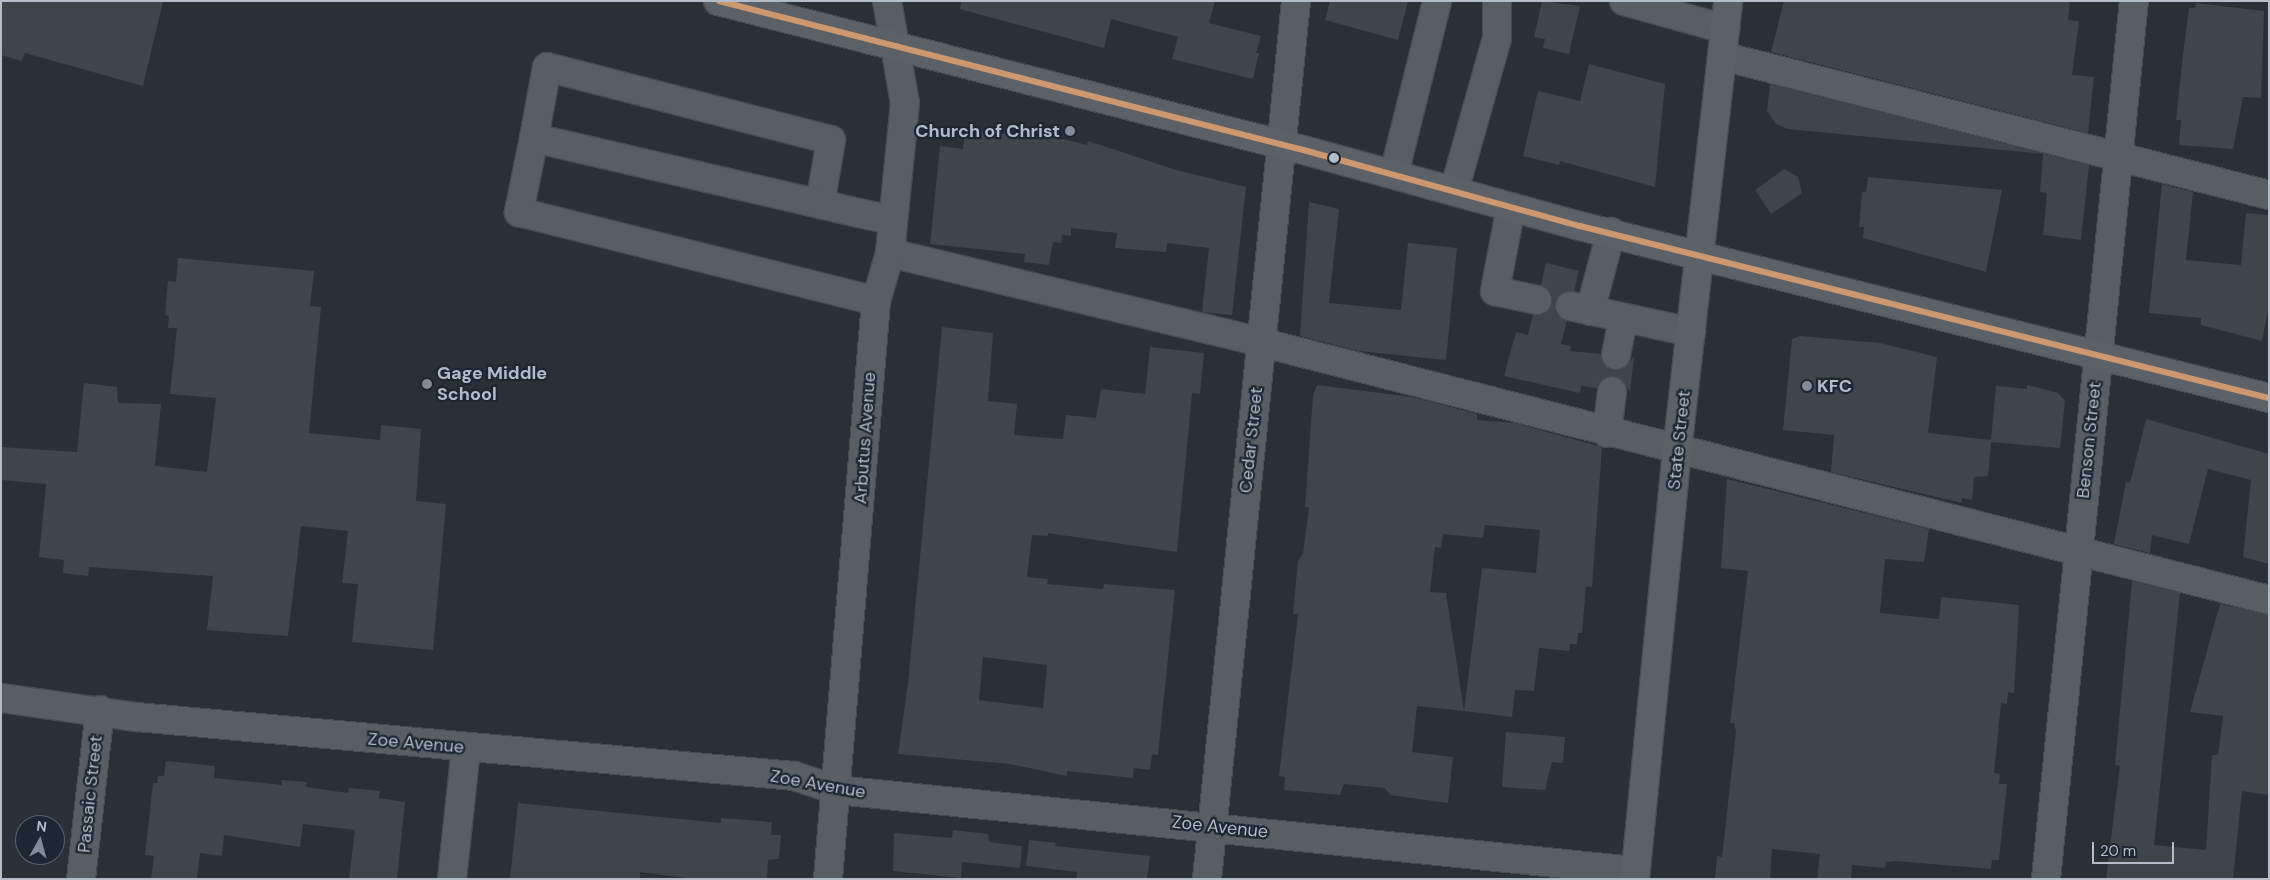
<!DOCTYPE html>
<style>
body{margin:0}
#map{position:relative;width:2270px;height:880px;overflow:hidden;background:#293037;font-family:"DM Sans",sans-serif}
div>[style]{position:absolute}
.building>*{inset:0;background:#3e454b}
.minor-tunnel>*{height:28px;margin-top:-14px;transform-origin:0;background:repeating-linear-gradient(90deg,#3e454d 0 28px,transparent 0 42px)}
.roads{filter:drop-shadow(1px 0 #474c52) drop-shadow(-1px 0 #474c52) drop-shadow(0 1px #474c52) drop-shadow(0 -1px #474c52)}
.minor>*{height:28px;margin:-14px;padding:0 14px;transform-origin:14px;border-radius:14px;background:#595e65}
.major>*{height:28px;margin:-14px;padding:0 14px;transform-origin:14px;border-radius:14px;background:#5b6167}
.bus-1>*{height:6px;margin:-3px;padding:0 3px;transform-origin:3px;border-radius:3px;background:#cd976f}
.dots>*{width:14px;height:14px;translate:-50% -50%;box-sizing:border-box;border:2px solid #1c2732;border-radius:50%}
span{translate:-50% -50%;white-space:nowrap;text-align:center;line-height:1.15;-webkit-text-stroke:4.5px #1c2732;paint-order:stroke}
.poi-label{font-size:18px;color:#b3bdc9;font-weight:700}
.right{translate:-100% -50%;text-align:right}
.left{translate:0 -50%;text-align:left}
.street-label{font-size:18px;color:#b3bdc9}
.frame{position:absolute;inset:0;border:2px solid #b3bdc9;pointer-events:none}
.north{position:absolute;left:15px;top:815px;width:50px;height:50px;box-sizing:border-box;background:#1c2732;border:1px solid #58636e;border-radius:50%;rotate:7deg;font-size:14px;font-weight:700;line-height:20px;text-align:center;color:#b3bdc9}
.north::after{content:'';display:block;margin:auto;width:18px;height:22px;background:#838c96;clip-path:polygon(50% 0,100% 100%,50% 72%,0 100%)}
.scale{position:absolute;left:2092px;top:842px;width:82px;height:22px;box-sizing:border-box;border:2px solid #b3bdc9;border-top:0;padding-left:6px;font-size:15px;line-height:18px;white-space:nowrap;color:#b3bdc9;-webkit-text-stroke:4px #1c2732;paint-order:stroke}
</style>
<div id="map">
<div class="building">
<div style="clip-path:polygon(1px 1px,163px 1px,143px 86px,25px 53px,22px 61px,1px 55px)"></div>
<div style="clip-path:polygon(961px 1px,1215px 1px,1209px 23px,1261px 36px,1256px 53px,1259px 53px,1253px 79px,1172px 59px,1178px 37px,1111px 19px,1104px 48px,960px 9px)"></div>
<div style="clip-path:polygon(1330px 1px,1408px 1px,1398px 40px,1325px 20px)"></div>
<div style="clip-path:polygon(1542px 1px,1580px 6px,1569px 54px,1543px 48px,1545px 39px,1534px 37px)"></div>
<div style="clip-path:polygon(1784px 1px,2070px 1px,2068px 20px,2079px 21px,2072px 75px,2094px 77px,2088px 133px,1771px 52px)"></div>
<div style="clip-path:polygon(2196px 3px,2264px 11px,2261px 98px,2243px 97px,2233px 149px,2179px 145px,2181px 120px,2176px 120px,2183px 54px,2189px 8px,2195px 8px)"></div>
<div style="clip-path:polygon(1589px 64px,1665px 84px,1655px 187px,1560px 161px,1559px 165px,1523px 156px,1538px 91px,1580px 101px)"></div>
<div style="clip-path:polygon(1770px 84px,2089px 165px,2081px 240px,2043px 235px,2047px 193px,2040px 192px,2043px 154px,1788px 129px,1776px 124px,1767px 111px)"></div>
<div style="clip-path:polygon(975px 131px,1063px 139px,1087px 145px,1088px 141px,1176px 170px,1246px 187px,1232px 315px,1202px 312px,1209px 248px,1167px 243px,1166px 252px,1115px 248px,1117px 233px,1071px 228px,1071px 236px,1062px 235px,1061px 243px,1053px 242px,1049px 265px,1024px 262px,1025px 254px,930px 244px,940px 146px,963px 149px,964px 139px)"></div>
<div style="clip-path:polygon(1784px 169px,1798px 177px,1802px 193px,1771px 214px,1755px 190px)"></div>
<div style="clip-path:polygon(1868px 177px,2002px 190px,1986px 272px,1863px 238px,1864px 227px,1859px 227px,1862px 192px,1866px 192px)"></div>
<div style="clip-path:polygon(2162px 184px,2193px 192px,2186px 260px,2241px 265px,2246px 213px,2269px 215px,2269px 306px,2262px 341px,2201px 325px,2201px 318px,2149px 313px)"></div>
<div style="clip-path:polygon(1309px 202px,1339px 209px,1329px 303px,1401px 310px,1408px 243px,1457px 248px,1446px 360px,1359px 351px,1300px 336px)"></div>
<div style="clip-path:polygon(178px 258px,314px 271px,310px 306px,321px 307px,309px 433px,380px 440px,381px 425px,421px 429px,416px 501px,446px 504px,433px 650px,352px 642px,358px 584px,342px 583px,348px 531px,301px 526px,288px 636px,207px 630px,213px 576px,89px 567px,88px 576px,63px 573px,64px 560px,39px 557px,46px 484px,1px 480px,1px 447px,77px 452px,84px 383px,117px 387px,118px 403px,161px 404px,155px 466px,207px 472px,216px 398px,170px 394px,177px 328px,168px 328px,169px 316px,165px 315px,168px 281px,176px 282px)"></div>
<div style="clip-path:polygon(1546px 263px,1579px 271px,1574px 291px,1565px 291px,1555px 302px,1555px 311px,1567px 321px,1561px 344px,1571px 346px,1570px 351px,1601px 354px,1605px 366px,1613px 370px,1622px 370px,1634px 357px,1630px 392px,1622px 379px,1614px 376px,1605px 377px,1597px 388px,1581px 386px,1580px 393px,1504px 376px,1516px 332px,1528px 335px,1533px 315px,1542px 315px,1552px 304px,1552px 295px,1541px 285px)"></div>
<div style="clip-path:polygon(evenodd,942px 327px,993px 333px,988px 401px,1017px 404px,1014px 435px,1063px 439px,1066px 415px,1096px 418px,1101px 389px,1145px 394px,1150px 347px,1204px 353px,1200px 394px,1192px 393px,1177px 552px,1048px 533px,1048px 536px,1032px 535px,1027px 577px,1048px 579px,1047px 584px,1103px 589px,1104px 584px,1175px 590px,1158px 755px,1152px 754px,1150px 770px,1134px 768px,1133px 778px,1067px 771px,1067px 776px,1010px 764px,898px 754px,908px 683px,942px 327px,983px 657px,1047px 665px,1043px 708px,979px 700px,983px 657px)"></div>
<div style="clip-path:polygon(1800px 336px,1880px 343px,1937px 357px,1928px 433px,1991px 440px,1996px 386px,2027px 389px,2027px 385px,2058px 393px,2065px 401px,2060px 448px,1991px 442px,1988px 476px,1974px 477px,1972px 500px,1962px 498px,1962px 503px,1831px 472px,1834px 435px,1783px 430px,1792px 339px)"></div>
<div style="clip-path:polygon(1317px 385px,1412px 397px,1477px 414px,1477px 420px,1514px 423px,1602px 447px,1592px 587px,1586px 586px,1582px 633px,1578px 633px,1577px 644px,1570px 644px,1569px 651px,1539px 648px,1534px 691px,1515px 690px,1512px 717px,1464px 711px,1482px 568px,1536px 573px,1540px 530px,1485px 525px,1483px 538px,1443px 534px,1441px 548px,1435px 547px,1430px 592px,1446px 593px,1464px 711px,1417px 706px,1412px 752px,1453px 757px,1448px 803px,1390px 795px,1385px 788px,1344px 784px,1340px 795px,1284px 790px,1285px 777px,1279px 776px,1298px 614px,1293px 614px,1298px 560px,1303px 554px,1309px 507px,1305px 507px,1313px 395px)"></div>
<div style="clip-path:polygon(2146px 419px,2269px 454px,2269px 564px,2243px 557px,2251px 480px,2208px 469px,2189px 544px,2152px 535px,2150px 553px,2114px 544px,2126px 482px,2130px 483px)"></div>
<div style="clip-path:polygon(1727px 479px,1929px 529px,1924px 562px,1885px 559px,1880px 613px,1939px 619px,1941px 597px,2019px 605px,2014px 693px,2008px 692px,2007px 704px,2001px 703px,1994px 773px,2000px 774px,1999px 784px,2007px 784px,1999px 860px,1992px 860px,1991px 869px,1896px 861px,1886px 862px,1885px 868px,1852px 865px,1851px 879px,1817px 879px,1820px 854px,1772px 849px,1770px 879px,1715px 879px,1717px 856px,1722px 857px,1736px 732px,1734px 723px,1730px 723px,1748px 571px,1721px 568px)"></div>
<div style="clip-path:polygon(2132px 581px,2180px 593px,2154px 845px,2206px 850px,2212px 755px,2218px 755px,2223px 716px,2190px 712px,2220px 604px,2269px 615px,2269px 795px,2242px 791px,2233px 879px,2106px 879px,2120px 766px,2115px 765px)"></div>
<div style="clip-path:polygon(1506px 732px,1565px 737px,1563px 763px,1552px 762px,1545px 790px,1502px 787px)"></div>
<div style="clip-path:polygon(166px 761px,215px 766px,214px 778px,282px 785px,282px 780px,307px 782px,306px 787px,348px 793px,349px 788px,380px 791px,379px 798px,405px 802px,397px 879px,349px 879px,355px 830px,303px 824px,300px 847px,224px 835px,222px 856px,200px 853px,197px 879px,151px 879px,154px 856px,145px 855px,153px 783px,157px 783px,158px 776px,164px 776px)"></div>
<div style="clip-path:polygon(518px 803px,721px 823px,721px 818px,772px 822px,771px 835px,781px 835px,779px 859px,768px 860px,767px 879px,694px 879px,640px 872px,640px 879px,510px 879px)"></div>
<div style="clip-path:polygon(953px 830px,988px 834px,989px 842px,1022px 846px,1020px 868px,962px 862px,961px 878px,893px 871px,894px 833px,952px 838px)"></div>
<div style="clip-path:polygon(1029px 840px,1056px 843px,1055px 846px,1150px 856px,1147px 879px,1076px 879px,1077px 872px,1026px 866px)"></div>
</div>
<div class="minor-tunnel">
<div style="left:1612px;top:391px;width:36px;rotate:-84deg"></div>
</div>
<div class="roads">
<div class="minor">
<div style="left:1624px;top:1px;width:105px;rotate:15.5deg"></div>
<div style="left:1722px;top:56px;width:564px;rotate:14.26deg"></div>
<div style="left:534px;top:138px;width:76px;rotate:101.5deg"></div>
<div style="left:519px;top:212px;width:368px;rotate:14deg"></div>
<div style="left:1394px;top:174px;width:178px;rotate:-76deg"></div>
<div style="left:1454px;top:191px;width:159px;rotate:-74.3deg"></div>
<div style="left:1497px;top:38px;width:37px;rotate:-90deg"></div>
<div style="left:820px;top:204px;width:65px;rotate:-80.2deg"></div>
<div style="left:831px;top:140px;width:293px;rotate:-165.6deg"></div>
<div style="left:547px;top:67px;width:72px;rotate:100.4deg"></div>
<div style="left:534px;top:138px;width:294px;rotate:13deg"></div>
<div style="left:820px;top:204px;width:35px;rotate:13deg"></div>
<div style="left:854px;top:212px;width:40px;rotate:12deg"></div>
<div style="left:1511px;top:207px;width:86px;rotate:100.8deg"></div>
<div style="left:1495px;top:291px;width:43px;rotate:12.1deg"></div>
<div style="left:890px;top:253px;width:381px;rotate:13.5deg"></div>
<div style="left:1260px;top:342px;width:1041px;rotate:14.34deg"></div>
<div style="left:1570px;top:306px;width:124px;rotate:12.1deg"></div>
<div style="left:1590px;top:311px;width:82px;rotate:-75.1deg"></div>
<div style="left:1616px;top:355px;width:37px;rotate:-79deg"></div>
<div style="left:1607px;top:433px;width:42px;rotate:-83.2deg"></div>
<div style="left:1px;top:698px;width:137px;rotate:8deg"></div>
<div style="left:137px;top:717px;width:660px;rotate:5.13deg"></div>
<div style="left:794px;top:776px;width:45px;rotate:18deg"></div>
<div style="left:837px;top:790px;width:802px;rotate:5.8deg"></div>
<div style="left:81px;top:879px;width:170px;rotate:-83.6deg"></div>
<div style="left:452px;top:879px;width:132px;rotate:-83.9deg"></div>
<div style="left:828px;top:879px;width:580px;rotate:-85.25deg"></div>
<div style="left:876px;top:301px;width:50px;rotate:-73.7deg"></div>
<div style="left:890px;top:253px;width:151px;rotate:-84.3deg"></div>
<div style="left:905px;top:103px;width:104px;rotate:-100deg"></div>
<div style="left:1207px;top:879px;width:882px;rotate:-84.21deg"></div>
<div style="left:2046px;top:879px;width:882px;rotate:-84.28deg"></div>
</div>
<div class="major">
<div style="left:718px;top:1px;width:608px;rotate:14.29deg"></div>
<div style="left:1307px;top:151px;width:283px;rotate:15.4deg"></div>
<div style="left:1580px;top:226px;width:710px;rotate:14.02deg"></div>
<div style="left:1635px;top:879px;width:430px;rotate:-84.4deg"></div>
<div style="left:1677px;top:451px;width:453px;rotate:-83.5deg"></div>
</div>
</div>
<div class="bus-1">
<div style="left:719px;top:1px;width:607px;rotate:14.31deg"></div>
<div style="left:1307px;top:151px;width:283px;rotate:15.4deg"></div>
<div style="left:1580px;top:226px;width:710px;rotate:14.02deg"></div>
</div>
<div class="dots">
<div style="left:1070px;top:131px;background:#838c96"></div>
<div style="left:1334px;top:158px;background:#b3bdc9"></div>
<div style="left:427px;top:384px;background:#838c96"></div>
<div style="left:1807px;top:386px;background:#838c96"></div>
</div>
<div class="poi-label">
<span class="right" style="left:1060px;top:131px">Church of Christ</span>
<span class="left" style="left:437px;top:384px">Gage Middle<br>School</span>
<span class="left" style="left:1817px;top:386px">KFC</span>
</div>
<div class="street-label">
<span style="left:865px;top:438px;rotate:-86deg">Arbutus Avenue</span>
<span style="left:1251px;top:440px;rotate:-84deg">Cedar Street</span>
<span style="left:1679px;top:440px;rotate:-84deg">State Street</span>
<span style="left:2089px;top:440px;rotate:-84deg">Benson Street</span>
<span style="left:416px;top:743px;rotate:5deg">Zoe Avenue</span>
<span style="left:818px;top:784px;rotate:10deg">Zoe Avenue</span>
<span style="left:90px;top:794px;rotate:-84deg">Passaic Street</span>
<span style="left:1220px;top:827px;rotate:6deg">Zoe Avenue</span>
</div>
<div class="frame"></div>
<div class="north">N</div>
<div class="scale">20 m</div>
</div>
